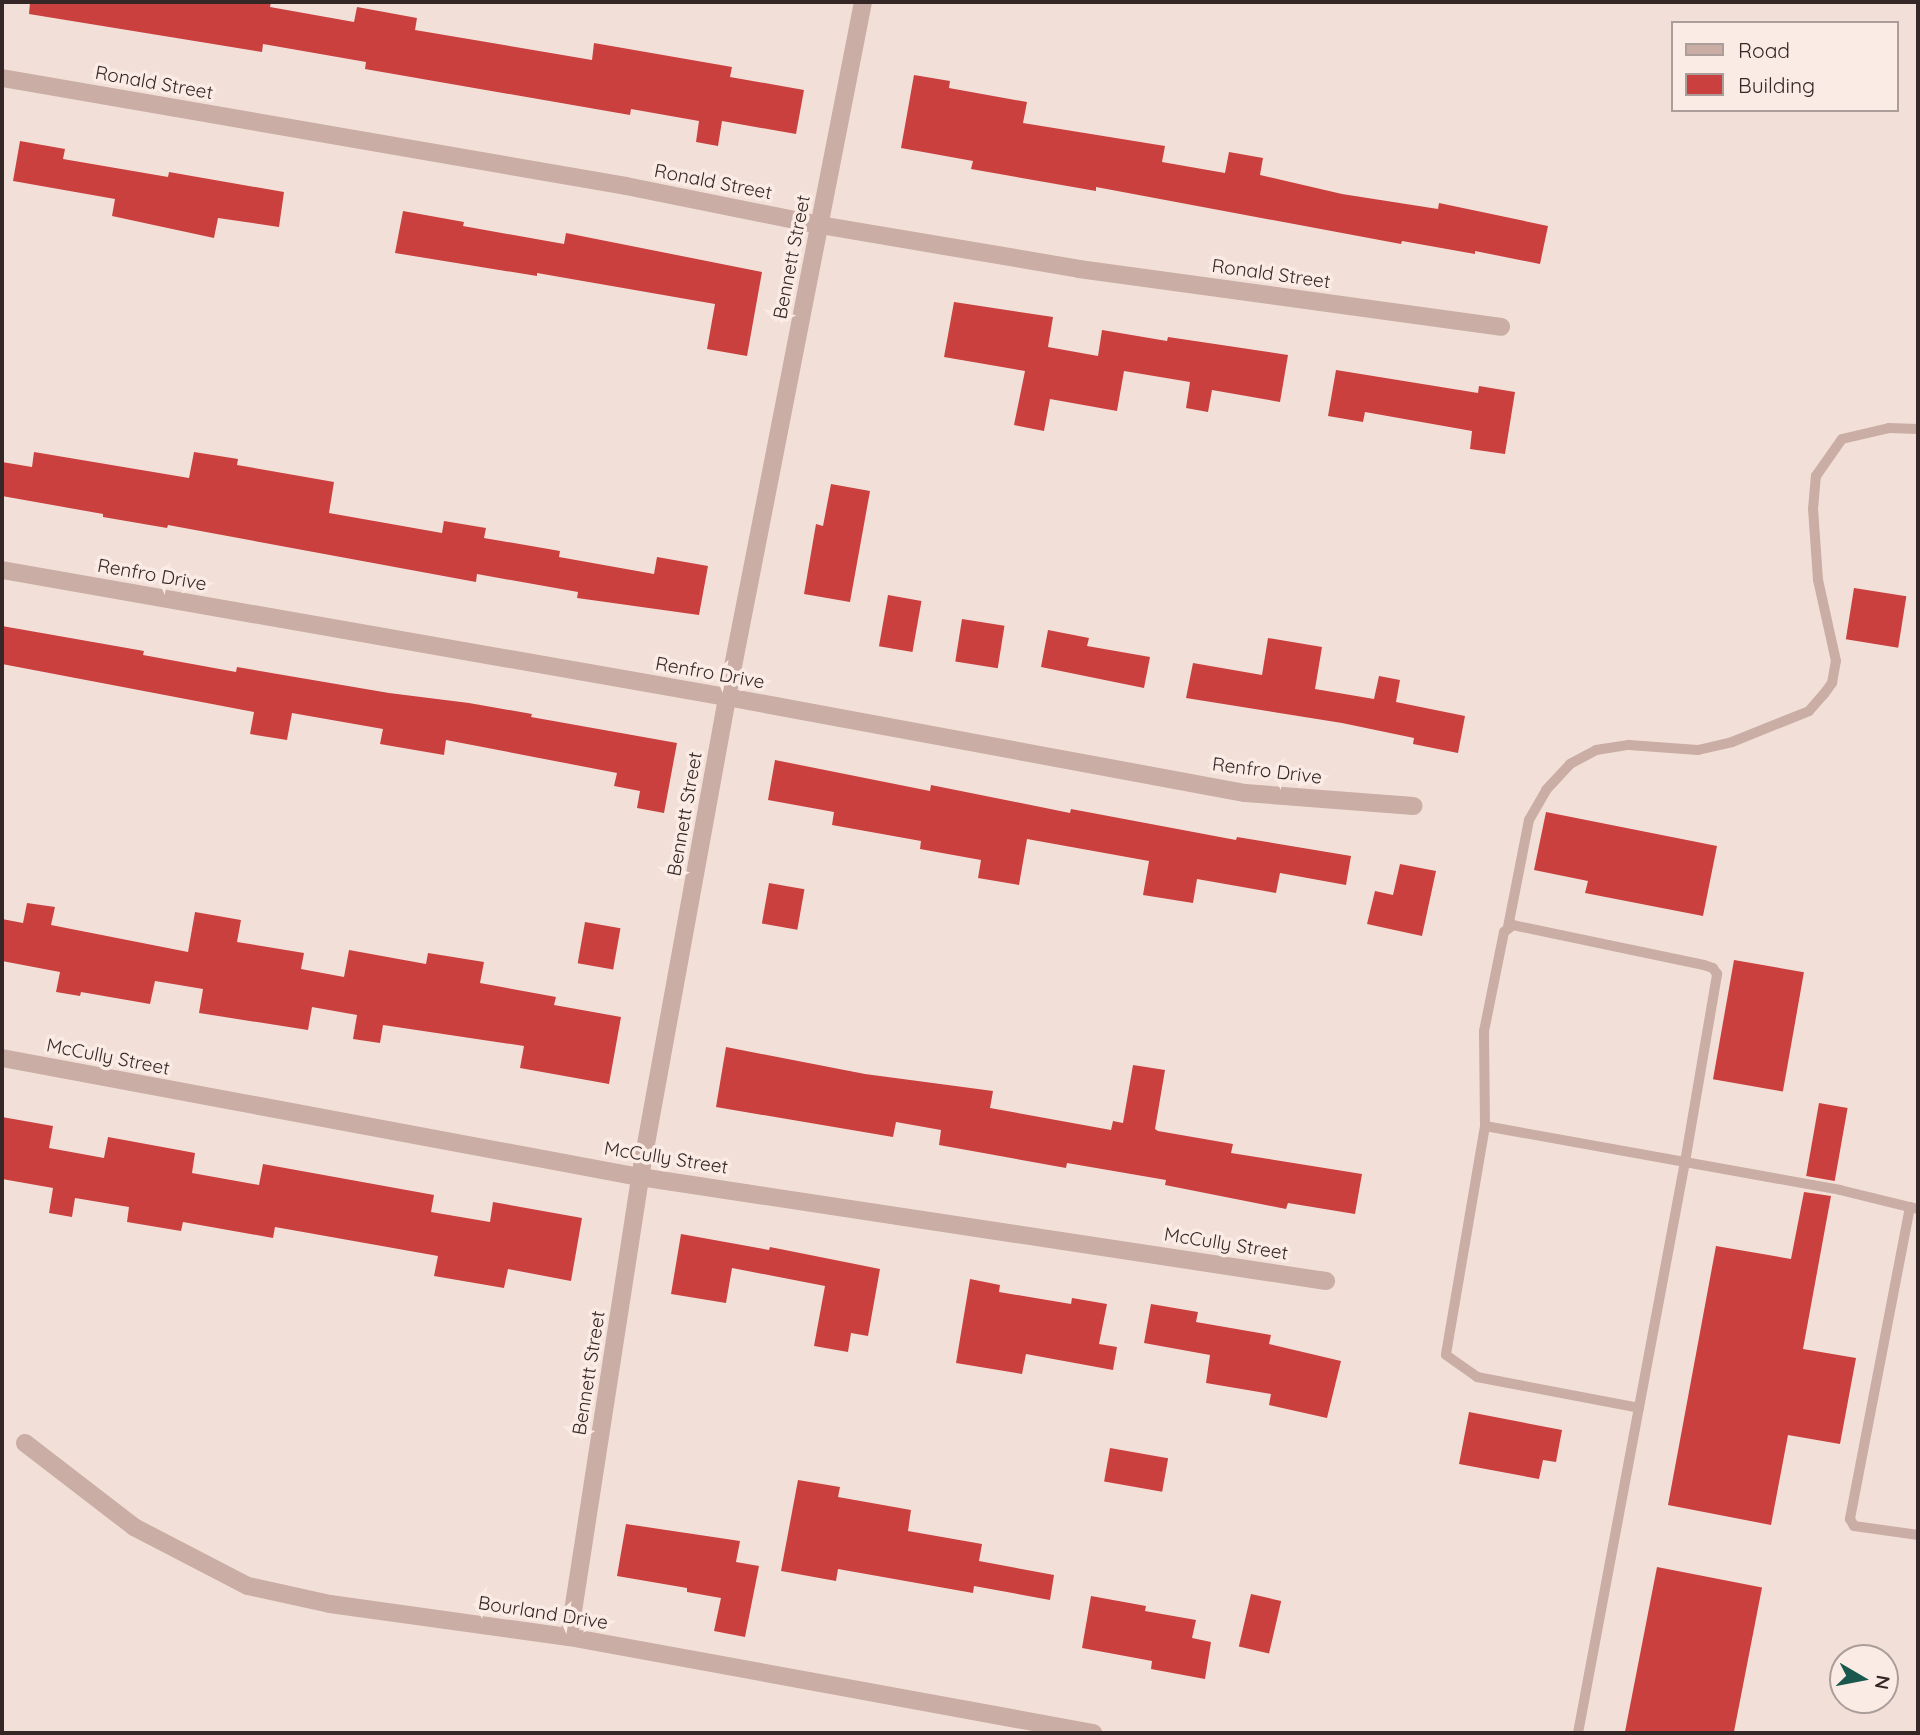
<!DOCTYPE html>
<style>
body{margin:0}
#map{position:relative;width:1920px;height:1735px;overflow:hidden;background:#f2e0d8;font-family:Quicksand,sans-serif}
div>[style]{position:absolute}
.building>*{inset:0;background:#ca403e;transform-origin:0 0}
.service>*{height:10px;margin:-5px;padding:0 5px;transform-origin:5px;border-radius:5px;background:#caada4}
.minor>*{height:18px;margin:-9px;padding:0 9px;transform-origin:9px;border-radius:9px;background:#caada4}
span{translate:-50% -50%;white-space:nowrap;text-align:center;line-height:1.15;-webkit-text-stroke:7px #faebe5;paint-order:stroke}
.street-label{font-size:19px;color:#352726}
.frame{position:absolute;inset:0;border:4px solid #352726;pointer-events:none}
.legend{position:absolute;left:1671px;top:21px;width:228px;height:91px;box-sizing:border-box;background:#faebe5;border:2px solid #ab9d99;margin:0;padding:9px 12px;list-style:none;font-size:21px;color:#352726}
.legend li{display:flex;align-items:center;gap:14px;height:35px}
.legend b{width:35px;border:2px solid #ab9d99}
.north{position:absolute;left:1829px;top:1644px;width:70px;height:70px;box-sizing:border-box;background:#faebe5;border:2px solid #ab9d99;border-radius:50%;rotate:100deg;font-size:19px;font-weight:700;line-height:28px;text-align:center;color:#352726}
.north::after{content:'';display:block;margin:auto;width:24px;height:32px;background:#1a584e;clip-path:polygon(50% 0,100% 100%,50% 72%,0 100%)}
</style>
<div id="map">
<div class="building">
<div style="clip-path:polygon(30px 2px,271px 2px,270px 7px,354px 22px,357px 7px,417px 18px,415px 30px,592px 60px,594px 43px,732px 67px,730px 77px,804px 90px,796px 134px,722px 121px,718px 146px,696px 142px,699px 121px,631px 109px,630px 115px,365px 69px,366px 62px,263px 44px,262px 52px,29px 14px)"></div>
<div style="clip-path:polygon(914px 75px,950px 81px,949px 88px,1027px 102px,1023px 123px,1165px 146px,1162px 162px,1225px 173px,1229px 152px,1263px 158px,1260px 175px,1342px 194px,1438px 209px,1439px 203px,1548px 226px,1540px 264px,1475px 251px,1475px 254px,1402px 241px,1401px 244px,1096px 187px,1096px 191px,971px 169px,973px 161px,901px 148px)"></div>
<div style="clip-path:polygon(20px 141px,65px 149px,63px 159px,168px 177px,169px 172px,284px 192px,279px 227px,218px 218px,214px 238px,112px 216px,115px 199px,13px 181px)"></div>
<div style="clip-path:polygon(403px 211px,464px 222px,463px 226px,564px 244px,566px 233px,762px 272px,747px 356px,707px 349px,715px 304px,537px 273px,537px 276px,395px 253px)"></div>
<div style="clip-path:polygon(954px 302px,1053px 317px,1048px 347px,1098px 356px,1102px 330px,1167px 341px,1168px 337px,1288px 355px,1280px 402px,1212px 390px,1208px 412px,1186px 408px,1190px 382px,1124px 371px,1117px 411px,1050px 399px,1044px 431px,1014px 425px,1025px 371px,944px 357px)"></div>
<div style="clip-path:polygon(1336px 370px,1478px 393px,1479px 386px,1515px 392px,1505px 454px,1470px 449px,1472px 431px,1365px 412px,1363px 422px,1328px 416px)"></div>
<div style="clip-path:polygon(34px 452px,189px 478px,194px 452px,238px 459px,237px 465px,334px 482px,329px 513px,442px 533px,444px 521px,486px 528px,484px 538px,560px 551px,559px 557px,654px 574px,657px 557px,708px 566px,699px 615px,577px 598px,578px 592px,477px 574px,476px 582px,168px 525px,167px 528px,103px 517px,103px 514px,2px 496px,2px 462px,32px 467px)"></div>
<div style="clip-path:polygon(831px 484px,870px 491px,850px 602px,804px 594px,816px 524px,823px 526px)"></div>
<div style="left:1854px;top:588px;width:53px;height:52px;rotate:9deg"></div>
<div style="left:888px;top:595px;width:34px;height:52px;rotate:10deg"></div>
<div style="left:962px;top:619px;width:43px;height:43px;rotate:9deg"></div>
<div style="clip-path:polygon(2px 626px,144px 651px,143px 655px,236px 672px,237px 667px,389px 693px,469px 703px,532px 714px,531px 717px,677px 743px,664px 813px,637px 808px,640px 791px,614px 786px,617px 773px,446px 740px,444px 755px,380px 744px,383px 729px,292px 713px,287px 740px,250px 734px,254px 712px,2px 664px)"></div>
<div style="clip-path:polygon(1048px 630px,1089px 638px,1087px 646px,1150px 657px,1144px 688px,1041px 667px)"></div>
<div style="clip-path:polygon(1268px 638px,1322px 647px,1315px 689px,1374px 699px,1379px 676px,1400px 680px,1396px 702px,1465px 716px,1458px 753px,1413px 744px,1414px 738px,1342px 723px,1186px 698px,1193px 663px,1262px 675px)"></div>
<div style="clip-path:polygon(775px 760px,930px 791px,931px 785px,1070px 813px,1071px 809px,1236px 840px,1237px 837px,1351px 856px,1346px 885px,1280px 873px,1276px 893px,1197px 879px,1193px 903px,1143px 895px,1149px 861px,1027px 839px,1019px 885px,978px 878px,981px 860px,920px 849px,921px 841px,832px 825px,834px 812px,768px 800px)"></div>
<div style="clip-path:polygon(1546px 812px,1717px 846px,1703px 916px,1585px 893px,1588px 881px,1534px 870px)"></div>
<div style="clip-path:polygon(1400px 864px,1436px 871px,1422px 936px,1367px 924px,1375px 891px,1393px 895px)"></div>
<div style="left:769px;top:883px;width:36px;height:41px;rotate:10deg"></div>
<div style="clip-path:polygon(27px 903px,55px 907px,51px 925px,188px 952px,195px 912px,241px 920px,237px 942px,304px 953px,301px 969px,344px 977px,349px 950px,426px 964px,428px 953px,484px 962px,480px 983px,556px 997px,554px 1005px,621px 1017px,609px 1084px,520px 1068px,524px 1046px,383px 1025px,380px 1043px,353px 1039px,357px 1015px,312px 1007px,308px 1030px,199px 1013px,203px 989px,155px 981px,150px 1004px,81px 992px,80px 996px,56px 992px,60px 972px,2px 961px,2px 919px,23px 923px)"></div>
<div style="left:585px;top:922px;width:36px;height:42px;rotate:10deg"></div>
<div style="left:1734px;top:960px;width:71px;height:121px;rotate:10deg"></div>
<div style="clip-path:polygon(726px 1047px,865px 1074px,993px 1091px,990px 1108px,1111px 1130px,1113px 1121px,1123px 1123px,1133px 1065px,1165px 1070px,1155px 1129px,1158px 1131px,1233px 1144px,1231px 1153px,1362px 1174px,1355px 1214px,1288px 1203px,1286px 1209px,1165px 1185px,1166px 1180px,1067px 1163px,1066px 1168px,939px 1145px,941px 1130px,896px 1122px,893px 1137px,716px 1107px)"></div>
<div style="left:1819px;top:1103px;width:29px;height:74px;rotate:10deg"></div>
<div style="clip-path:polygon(2px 1117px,53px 1126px,49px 1148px,104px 1158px,108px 1137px,195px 1153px,192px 1173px,259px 1185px,263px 1164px,434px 1195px,431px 1212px,490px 1222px,493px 1202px,582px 1218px,571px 1281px,508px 1269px,504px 1288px,434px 1276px,438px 1256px,275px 1227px,273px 1238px,183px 1222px,181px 1231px,127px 1222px,129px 1207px,75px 1198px,72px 1217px,49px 1213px,53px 1188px,2px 1179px)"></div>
<div style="clip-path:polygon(1804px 1192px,1831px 1196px,1803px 1349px,1856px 1358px,1840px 1444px,1788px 1435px,1771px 1525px,1668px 1505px,1716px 1246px,1791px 1259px)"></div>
<div style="clip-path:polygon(681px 1234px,769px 1250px,770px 1247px,880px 1269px,868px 1336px,851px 1333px,848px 1352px,814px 1346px,825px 1286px,732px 1268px,726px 1303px,671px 1294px)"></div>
<div style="clip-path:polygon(970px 1279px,1000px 1285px,999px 1292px,1071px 1304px,1072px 1298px,1107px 1304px,1099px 1344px,1117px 1347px,1113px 1370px,1026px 1354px,1022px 1374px,956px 1363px)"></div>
<div style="clip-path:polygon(1151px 1304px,1198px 1312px,1196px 1322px,1271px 1335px,1269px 1344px,1341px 1361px,1327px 1418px,1269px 1405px,1271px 1394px,1206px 1383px,1210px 1355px,1144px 1343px)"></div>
<div style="clip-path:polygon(1469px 1412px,1562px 1430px,1556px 1462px,1543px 1460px,1539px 1479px,1459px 1464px)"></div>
<div style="left:1110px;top:1448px;width:59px;height:34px;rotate:10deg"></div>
<div style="clip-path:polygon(798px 1480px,840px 1487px,838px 1497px,911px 1510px,908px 1531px,982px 1544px,979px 1561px,1054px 1575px,1050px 1600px,974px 1586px,973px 1593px,838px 1569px,836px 1581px,781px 1571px)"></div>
<div style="clip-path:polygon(626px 1524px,740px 1541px,736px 1562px,759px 1566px,745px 1637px,714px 1631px,721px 1598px,687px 1592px,687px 1588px,617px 1576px)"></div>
<div style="left:1657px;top:1567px;width:107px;height:169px;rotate:11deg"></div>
<div style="left:1251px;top:1594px;width:31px;height:54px;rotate:13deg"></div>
<div style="clip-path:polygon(1091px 1596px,1146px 1606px,1145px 1611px,1196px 1620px,1192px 1638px,1211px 1642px,1205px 1679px,1151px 1669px,1152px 1661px,1082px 1648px)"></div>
</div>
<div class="service">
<div style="left:1508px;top:927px;width:109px;rotate:-78.9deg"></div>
<div style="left:1529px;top:820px;width:34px;rotate:-60deg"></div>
<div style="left:1546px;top:790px;width:35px;rotate:-47deg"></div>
<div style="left:1570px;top:764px;width:30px;rotate:-28deg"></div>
<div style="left:1596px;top:750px;width:33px;rotate:-9deg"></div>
<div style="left:1629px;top:745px;width:69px;rotate:4.1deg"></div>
<div style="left:1698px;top:750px;width:35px;rotate:-13deg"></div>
<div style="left:1732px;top:742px;width:83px;rotate:-21.9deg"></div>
<div style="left:1809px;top:711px;width:23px;rotate:-49deg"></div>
<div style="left:1824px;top:694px;width:14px;rotate:-54deg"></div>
<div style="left:1832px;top:683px;width:22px;rotate:-80deg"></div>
<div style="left:1836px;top:661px;width:83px;rotate:-102.5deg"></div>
<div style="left:1818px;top:580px;width:71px;rotate:-94deg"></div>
<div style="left:1813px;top:509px;width:33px;rotate:-85deg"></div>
<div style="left:1816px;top:476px;width:45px;rotate:-54.9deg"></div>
<div style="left:1842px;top:439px;width:48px;rotate:-13.2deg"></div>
<div style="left:1889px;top:428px;width:29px;rotate:2deg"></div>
<div style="left:1485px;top:1126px;width:361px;rotate:10.2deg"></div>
<div style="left:1840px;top:1190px;width:72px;rotate:13.7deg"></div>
<div style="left:1918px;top:1209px;width:8px;rotate:-166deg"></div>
<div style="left:1910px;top:1207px;width:318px;rotate:100.9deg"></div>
<div style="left:1850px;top:1519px;width:8px;rotate:60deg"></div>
<div style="left:1854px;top:1526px;width:65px;rotate:8deg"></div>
<div style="left:1578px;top:1733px;width:581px;rotate:-79.39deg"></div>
<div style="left:1685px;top:1162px;width:191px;rotate:-80.3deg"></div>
<div style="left:1717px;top:974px;width:7px;rotate:-124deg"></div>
<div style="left:1713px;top:968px;width:9px;rotate:-162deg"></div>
<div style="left:1704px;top:965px;width:195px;rotate:-168.2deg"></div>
<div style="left:1513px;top:925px;width:11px;rotate:142deg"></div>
<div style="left:1504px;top:932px;width:101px;rotate:101.4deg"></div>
<div style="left:1484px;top:1031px;width:95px;rotate:89.4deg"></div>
<div style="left:1485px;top:1126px;width:232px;rotate:99.7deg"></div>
<div style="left:1446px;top:1355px;width:38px;rotate:35deg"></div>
<div style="left:1477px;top:1377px;width:165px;rotate:10.8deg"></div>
</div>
<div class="minor">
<div style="left:2px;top:78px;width:633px;rotate:9.82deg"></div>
<div style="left:626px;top:186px;width:198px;rotate:11.4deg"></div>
<div style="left:820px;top:225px;width:263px;rotate:9.6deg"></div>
<div style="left:1079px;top:269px;width:426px;rotate:7.8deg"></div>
<div style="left:2px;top:570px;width:736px;rotate:9.94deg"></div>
<div style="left:727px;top:697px;width:527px;rotate:10.5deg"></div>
<div style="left:1245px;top:793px;width:169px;rotate:4.4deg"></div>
<div style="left:2px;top:1058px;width:649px;rotate:10.57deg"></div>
<div style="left:640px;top:1177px;width:694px;rotate:8.62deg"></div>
<div style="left:25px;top:1443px;width:138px;rotate:37.6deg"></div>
<div style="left:134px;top:1527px;width:128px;rotate:27.4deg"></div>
<div style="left:248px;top:1586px;width:84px;rotate:12.4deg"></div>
<div style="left:330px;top:1604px;width:241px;rotate:7.9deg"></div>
<div style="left:569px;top:1637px;width:533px;rotate:10.38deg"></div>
<div style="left:569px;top:1637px;width:465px;rotate:-81.2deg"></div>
<div style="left:640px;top:1177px;width:488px;rotate:-79.7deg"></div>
<div style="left:727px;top:697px;width:708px;rotate:-78.93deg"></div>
</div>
<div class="street-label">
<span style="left:154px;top:83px;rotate:10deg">Ronald Street</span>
<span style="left:713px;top:182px;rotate:11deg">Ronald Street</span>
<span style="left:792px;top:257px;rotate:-79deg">Bennett Street</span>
<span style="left:1271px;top:274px;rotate:8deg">Ronald Street</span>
<span style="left:152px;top:575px;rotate:10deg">Renfro Drive</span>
<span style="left:710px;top:673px;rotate:10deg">Renfro Drive</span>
<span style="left:1267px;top:771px;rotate:7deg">Renfro Drive</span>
<span style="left:685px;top:814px;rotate:-80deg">Bennett Street</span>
<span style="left:108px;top:1057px;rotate:11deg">McCully Street</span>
<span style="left:666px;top:1158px;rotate:9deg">McCully Street</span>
<span style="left:1226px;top:1244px;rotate:9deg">McCully Street</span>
<span style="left:589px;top:1373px;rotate:-81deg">Bennett Street</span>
<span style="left:543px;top:1613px;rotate:9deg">Bourland Drive</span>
</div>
<div class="frame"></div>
<ul class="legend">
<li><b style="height:9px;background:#caada4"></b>Road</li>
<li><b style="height:19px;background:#ca403e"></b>Building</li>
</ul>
<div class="north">N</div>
</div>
